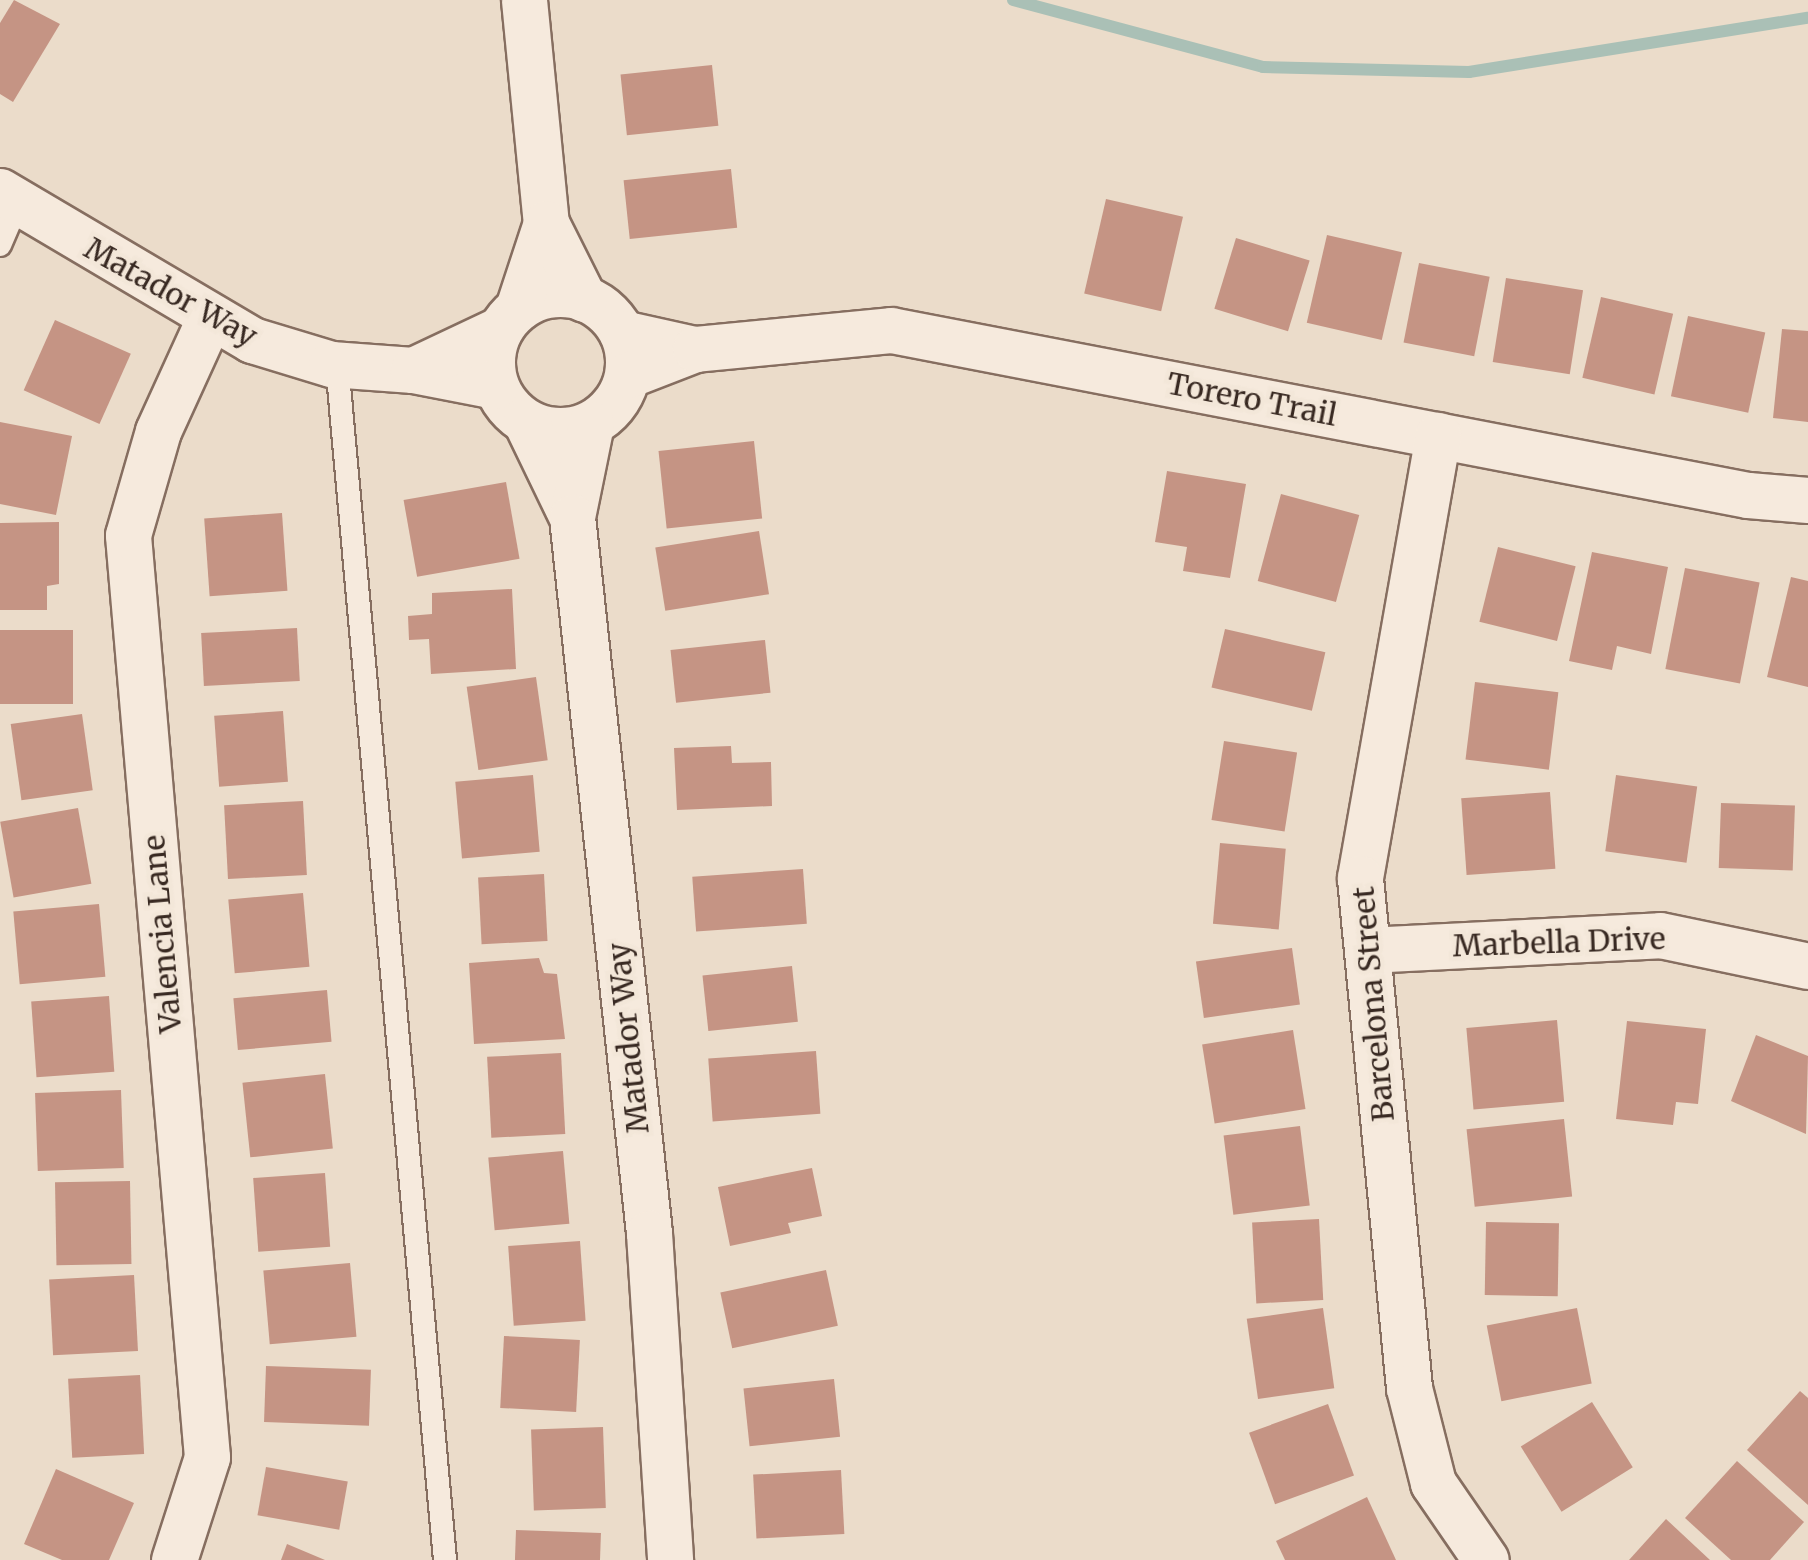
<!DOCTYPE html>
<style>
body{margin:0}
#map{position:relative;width:1808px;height:1560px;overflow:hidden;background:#ebdcca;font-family:Merriweather,serif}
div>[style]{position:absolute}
.stream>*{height:12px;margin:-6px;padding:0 6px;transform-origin:6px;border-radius:6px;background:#aac0b6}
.building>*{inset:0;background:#c59484;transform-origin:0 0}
.roads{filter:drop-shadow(2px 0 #866e60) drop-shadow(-2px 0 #866e60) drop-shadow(0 2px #866e60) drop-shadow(0 -2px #866e60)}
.lane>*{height:22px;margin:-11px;padding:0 11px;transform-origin:11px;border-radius:11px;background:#f6eadd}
.street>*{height:45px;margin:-22.5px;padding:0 22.5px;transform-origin:22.5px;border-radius:22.5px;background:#f6eadd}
.street>.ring{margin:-22.5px;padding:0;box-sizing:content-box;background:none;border:45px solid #f6eadd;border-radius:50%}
span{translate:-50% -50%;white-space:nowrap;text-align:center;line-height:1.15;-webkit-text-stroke:9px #f3e7d9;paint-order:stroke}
.street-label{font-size:30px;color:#382922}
</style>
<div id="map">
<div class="stream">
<div style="left:1013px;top:0;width:259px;rotate:15deg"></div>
<div style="left:1263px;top:67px;width:206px;rotate:1.4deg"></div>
<div style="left:1469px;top:72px;width:343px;rotate:-9.1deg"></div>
</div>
<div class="building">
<div style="clip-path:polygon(14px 0,60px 24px,13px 102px,0 94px,0 23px)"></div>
<div style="left:712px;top:65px;width:61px;height:92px;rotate:84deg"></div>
<div style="left:731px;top:169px;width:59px;height:108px;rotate:84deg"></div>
<div style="left:1106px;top:199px;width:79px;height:97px;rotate:13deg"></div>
<div style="left:1327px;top:235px;width:77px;height:90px;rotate:13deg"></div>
<div style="left:1236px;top:238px;width:77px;height:74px;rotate:17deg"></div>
<div style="left:1419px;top:263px;width:72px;height:81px;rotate:11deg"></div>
<div style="left:1506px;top:278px;width:78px;height:85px;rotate:9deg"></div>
<div style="left:1601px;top:297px;width:74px;height:83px;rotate:13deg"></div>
<div style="left:1688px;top:316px;width:79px;height:82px;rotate:12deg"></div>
<div style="left:55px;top:320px;width:83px;height:77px;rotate:24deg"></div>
<div style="clip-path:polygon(1782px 329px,1808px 331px,1808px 422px,1773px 418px)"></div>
<div style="clip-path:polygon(0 422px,72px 436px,56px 515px,0 504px)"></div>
<div style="left:754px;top:441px;width:78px;height:96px;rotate:84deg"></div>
<div style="clip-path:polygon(1167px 471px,1246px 484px,1230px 578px,1183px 571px,1187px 547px,1155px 542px)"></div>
<div style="left:506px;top:482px;width:78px;height:104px;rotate:80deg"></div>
<div style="left:1281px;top:494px;width:81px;height:90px;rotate:15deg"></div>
<div style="left:282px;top:513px;width:78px;height:78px;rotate:86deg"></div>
<div style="clip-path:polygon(59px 522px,59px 584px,47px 586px,47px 610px,0 610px,0 523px)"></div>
<div style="left:759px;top:531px;width:64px;height:105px;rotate:81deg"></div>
<div style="left:1498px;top:547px;width:80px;height:77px;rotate:14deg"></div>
<div style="clip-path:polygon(1592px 552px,1668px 567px,1651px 654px,1617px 646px,1612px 670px,1569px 661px)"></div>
<div style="left:1685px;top:568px;width:76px;height:103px;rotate:11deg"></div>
<div style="clip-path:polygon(1791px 577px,1808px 581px,1808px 687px,1767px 677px)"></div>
<div style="clip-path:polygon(512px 589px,516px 669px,431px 674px,429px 639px,409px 640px,408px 616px,432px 614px,432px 593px)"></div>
<div style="left:297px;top:628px;width:53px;height:96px;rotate:87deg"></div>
<div style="left:1225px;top:629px;width:103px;height:60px;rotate:13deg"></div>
<div style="left:0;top:630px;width:73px;height:74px"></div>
<div style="left:765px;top:640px;width:53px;height:95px;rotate:84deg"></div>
<div style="left:536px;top:677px;width:84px;height:70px;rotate:82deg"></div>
<div style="left:1475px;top:682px;width:84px;height:78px;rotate:7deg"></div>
<div style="left:283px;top:711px;width:71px;height:69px;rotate:86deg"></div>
<div style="left:82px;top:714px;width:77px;height:72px;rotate:82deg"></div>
<div style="left:1224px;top:741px;width:74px;height:80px;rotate:9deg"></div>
<div style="clip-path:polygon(731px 746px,732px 763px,771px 762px,772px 806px,677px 810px,674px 748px)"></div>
<div style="left:533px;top:775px;width:77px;height:78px;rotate:85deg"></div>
<div style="left:1616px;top:775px;width:82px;height:77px;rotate:8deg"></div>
<div style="left:1550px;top:792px;width:77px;height:89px;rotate:86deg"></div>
<div style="left:303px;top:801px;width:74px;height:79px;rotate:87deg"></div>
<div style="left:1721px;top:803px;width:74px;height:65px;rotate:2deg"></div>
<div style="left:78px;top:808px;width:77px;height:79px;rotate:80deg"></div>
<div style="left:1220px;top:843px;width:66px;height:81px;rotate:5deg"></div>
<div style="left:803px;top:869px;width:55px;height:111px;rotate:86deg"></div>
<div style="left:544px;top:874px;width:67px;height:66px;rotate:87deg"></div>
<div style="left:303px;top:893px;width:74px;height:75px;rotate:85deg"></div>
<div style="left:99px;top:904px;width:73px;height:86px;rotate:85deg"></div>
<div style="left:1292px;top:948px;width:57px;height:97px;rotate:82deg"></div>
<div style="clip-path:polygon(539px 958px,544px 973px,557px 974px,565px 1039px,474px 1044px,469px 963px)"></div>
<div style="left:792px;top:966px;width:56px;height:90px;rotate:84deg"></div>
<div style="left:327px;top:990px;width:52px;height:94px;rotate:85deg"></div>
<div style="left:109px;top:996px;width:76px;height:78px;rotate:86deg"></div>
<div style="left:1557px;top:1020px;width:82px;height:91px;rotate:85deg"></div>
<div style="clip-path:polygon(1627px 1021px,1706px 1029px,1698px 1104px,1676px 1102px,1673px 1125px,1616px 1119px)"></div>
<div style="left:1293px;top:1030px;width:80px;height:92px;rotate:81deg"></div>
<div style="clip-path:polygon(1756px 1035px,1808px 1056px,1806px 1134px,1731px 1101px)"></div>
<div style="left:816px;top:1051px;width:63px;height:108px;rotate:86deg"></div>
<div style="left:561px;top:1053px;width:81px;height:74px;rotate:87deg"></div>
<div style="left:325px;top:1074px;width:75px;height:83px;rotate:84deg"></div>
<div style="left:121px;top:1090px;width:78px;height:86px;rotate:88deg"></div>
<div style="left:1564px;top:1119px;width:78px;height:98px;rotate:84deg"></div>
<div style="left:1300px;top:1126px;width:80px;height:77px;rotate:83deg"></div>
<div style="left:563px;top:1151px;width:73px;height:75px;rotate:85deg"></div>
<div style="clip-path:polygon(812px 1168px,822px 1216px,788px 1223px,791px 1233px,730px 1246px,718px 1187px)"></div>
<div style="left:325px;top:1173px;width:74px;height:72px;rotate:86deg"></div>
<div style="left:130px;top:1181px;width:83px;height:75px;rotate:89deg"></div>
<div style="left:1319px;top:1219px;width:81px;height:67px;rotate:87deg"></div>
<div style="left:1486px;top:1222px;width:73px;height:73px;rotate:1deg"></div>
<div style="left:580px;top:1241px;width:80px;height:72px;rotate:86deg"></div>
<div style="left:350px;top:1263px;width:74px;height:87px;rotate:85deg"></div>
<div style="left:826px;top:1270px;width:57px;height:108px;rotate:78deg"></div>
<div style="left:134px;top:1275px;width:76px;height:85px;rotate:87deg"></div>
<div style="left:1323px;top:1308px;width:81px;height:77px;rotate:82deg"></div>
<div style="left:1577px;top:1308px;width:77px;height:92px;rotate:79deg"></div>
<div style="left:504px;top:1336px;width:76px;height:72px;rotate:3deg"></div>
<div style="left:266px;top:1366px;width:105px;height:56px;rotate:2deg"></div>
<div style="left:140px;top:1375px;width:79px;height:72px;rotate:87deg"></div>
<div style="left:834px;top:1379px;width:58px;height:91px;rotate:84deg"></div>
<div style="clip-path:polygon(1800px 1391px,1808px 1398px,1808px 1505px,1747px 1450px)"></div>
<div style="left:1592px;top:1402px;width:77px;height:84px;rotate:58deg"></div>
<div style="left:1328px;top:1404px;width:76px;height:84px;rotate:70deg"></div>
<div style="left:603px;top:1427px;width:81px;height:72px;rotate:88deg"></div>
<div style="clip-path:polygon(1737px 1461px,1804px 1522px,1770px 1560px,1731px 1560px,1685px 1518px)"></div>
<div style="left:266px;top:1467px;width:83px;height:49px;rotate:10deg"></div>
<div style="clip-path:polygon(56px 1469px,134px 1503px,109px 1560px,62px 1560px,24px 1544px)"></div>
<div style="left:841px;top:1470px;width:64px;height:88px;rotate:87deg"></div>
<div style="clip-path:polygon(1367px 1497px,1396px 1560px,1285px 1560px,1276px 1541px)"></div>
<div style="clip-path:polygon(1666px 1519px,1710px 1560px,1629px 1560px)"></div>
<div style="left:516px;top:1530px;width:85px;height:30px;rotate:2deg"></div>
<div style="clip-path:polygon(287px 1544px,325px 1560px,281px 1560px)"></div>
</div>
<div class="roads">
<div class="lane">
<div style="left:0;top:245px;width:46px;rotate:-66.8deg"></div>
<div style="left:337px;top:364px;width:1201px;rotate:84.84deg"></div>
</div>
<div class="street">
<div style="left:524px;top:0;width:224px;rotate:84.4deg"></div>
<div style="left:0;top:191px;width:293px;rotate:30.6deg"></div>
<div style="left:252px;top:340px;width:83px;rotate:16.9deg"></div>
<div style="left:331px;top:364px;width:82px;rotate:4.2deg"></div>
<div class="ring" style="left:492px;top:294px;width:91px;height:91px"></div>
<div style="left:518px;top:308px;width:89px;rotate:-71.8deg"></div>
<div style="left:546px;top:223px;width:85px;rotate:63.4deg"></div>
<div style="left:622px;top:333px;width:75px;rotate:12.4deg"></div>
<div style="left:695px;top:349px;width:72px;rotate:158.8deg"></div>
<div style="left:695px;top:349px;width:197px;rotate:-5.5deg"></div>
<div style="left:891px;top:330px;width:873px;rotate:10.9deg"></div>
<div style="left:1748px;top:495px;width:60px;rotate:4.8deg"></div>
<div style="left:495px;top:386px;width:84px;rotate:-169deg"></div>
<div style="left:413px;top:370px;width:96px;rotate:-25.2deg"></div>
<div style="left:526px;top:422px;width:106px;rotate:64.2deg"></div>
<div style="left:572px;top:517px;width:95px;rotate:-78.5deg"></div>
<div style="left:1438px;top:435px;width:450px;rotate:100deg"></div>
<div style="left:1360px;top:878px;width:512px;rotate:84.51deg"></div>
<div style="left:1409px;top:1388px;width:98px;rotate:75.8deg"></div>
<div style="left:1433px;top:1483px;width:93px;rotate:55.5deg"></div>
<div style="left:572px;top:517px;width:720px;rotate:83.86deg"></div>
<div style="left:649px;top:1233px;width:328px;rotate:86.3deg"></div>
<div style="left:1367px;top:950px;width:293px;rotate:-2.9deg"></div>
<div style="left:1660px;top:935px;width:151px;rotate:11.8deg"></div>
<div style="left:174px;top:1560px;width:108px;rotate:-72.2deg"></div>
<div style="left:207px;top:1457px;width:925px;rotate:-94.9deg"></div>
<div style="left:128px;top:535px;width:108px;rotate:-73.9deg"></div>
<div style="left:158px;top:431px;width:125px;rotate:-65.5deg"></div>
</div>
</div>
<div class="street-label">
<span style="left:171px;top:292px;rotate:29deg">Matador Way</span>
<span style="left:1252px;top:399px;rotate:11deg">Torero Trail</span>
<span style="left:162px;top:934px;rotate:-95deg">Valencia Lane</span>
<span style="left:1559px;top:942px;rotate:-2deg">Marbella Drive</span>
<span style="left:1373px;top:1004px;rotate:-95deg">Barcelona Street</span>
<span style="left:628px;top:1038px;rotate:-96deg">Matador Way</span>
</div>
</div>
